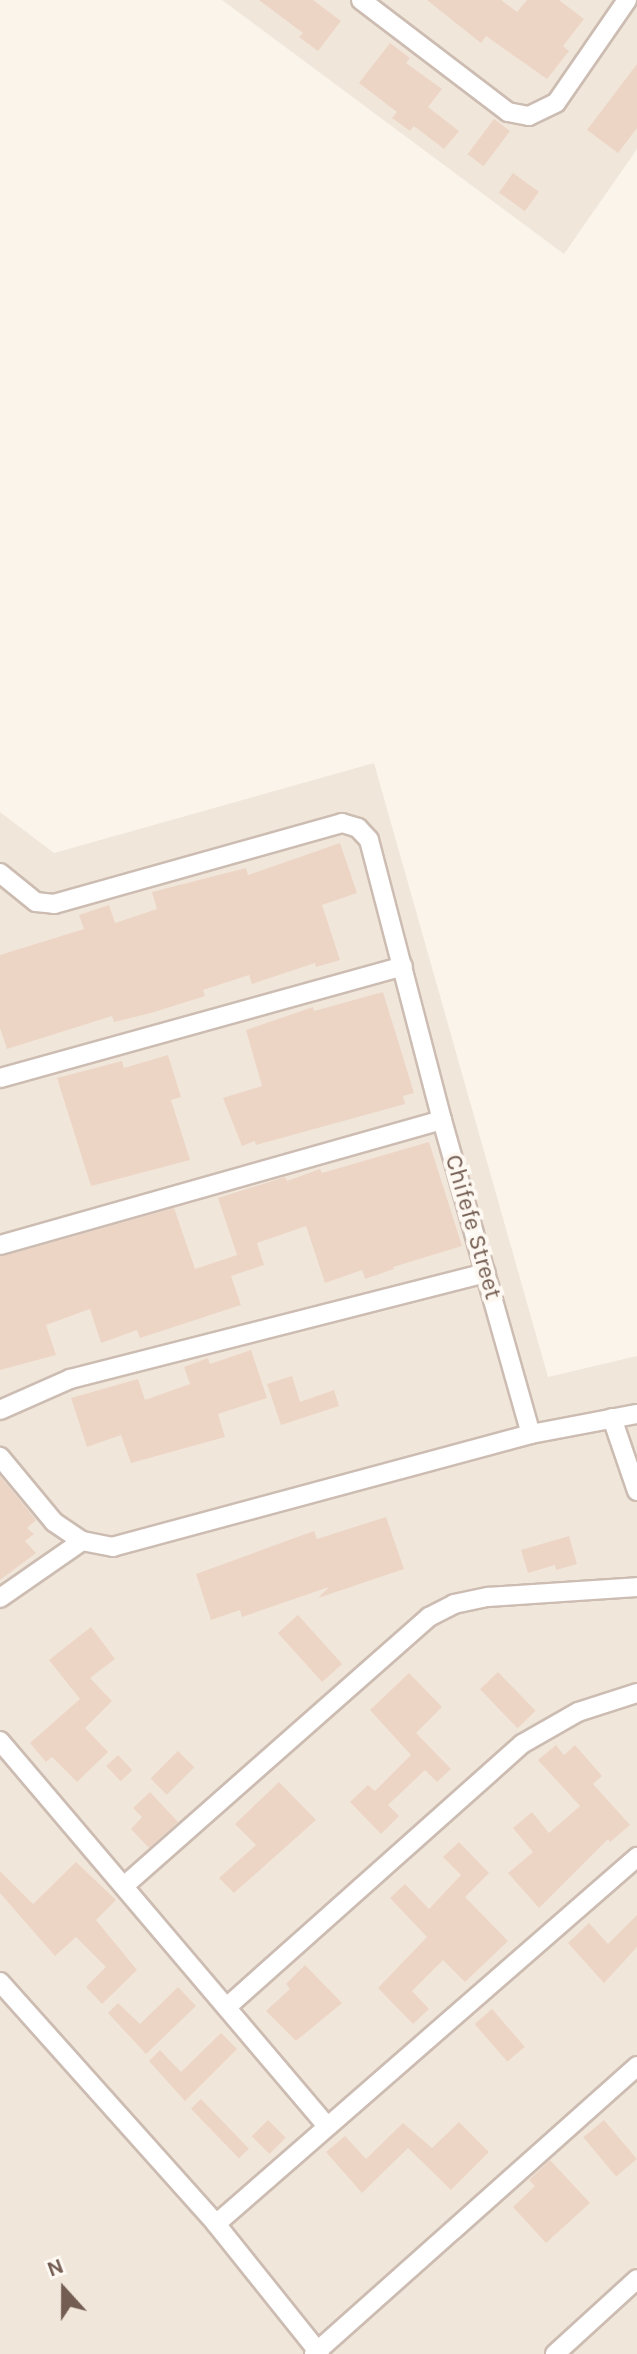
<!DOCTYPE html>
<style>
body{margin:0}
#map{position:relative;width:637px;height:2354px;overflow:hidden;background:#faf4eb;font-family:Karla,sans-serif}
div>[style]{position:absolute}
.residential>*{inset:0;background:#f1e6da}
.building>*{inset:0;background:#edd5c6;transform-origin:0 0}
.roads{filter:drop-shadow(2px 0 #ccbcb2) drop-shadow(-2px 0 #ccbcb2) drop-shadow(0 2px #ccbcb2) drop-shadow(0 -2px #ccbcb2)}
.minor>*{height:18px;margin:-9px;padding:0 9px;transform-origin:9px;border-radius:9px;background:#fff}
span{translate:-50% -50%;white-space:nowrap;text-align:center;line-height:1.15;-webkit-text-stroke:8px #fdf8f1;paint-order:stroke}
.street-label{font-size:24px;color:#735c51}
.north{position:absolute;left:24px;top:2250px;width:80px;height:80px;-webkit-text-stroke:6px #fdf8f1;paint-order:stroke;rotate:339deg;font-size:22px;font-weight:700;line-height:32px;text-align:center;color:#735c51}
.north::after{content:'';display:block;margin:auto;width:28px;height:36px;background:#735c51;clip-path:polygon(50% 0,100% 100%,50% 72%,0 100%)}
</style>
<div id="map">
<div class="residential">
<div style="clip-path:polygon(222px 0,637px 0,637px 149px,564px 254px)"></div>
<div style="clip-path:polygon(374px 763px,548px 1377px,637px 1356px,637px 2354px,0 2354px,0 812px,54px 853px)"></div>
</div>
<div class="building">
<div style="clip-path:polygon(259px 0,313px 0,341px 21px,318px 51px,299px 37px,303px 33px)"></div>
<div style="clip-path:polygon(427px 0,501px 0,517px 12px,527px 0,559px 0,584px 19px,563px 46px,569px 51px,547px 79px,486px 36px,481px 43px)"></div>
<div style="clip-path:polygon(390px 43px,410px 58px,406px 63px,442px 89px,428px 107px,459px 131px,444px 149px,414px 126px,410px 131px,392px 118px,397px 112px,359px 83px)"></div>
<div style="clip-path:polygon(637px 64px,637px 128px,618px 153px,587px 130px)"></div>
<div style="left:494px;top:119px;width:20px;height:44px;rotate:37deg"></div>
<div style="left:513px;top:173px;width:32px;height:24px;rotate:36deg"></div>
<div style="clip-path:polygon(340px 843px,357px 893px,322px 905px,340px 960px,316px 967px,315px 963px,252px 984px,249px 975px,203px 990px,205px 996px,151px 1013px,114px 1022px,112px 1016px,7px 1049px,0 1028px,0 955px,84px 929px,79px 915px,109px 905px,115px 923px,157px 909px,152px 892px,246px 868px,248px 875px)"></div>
<div style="clip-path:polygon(383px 992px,414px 1093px,403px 1096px,405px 1104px,256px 1145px,255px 1141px,242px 1146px,223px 1098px,262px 1086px,246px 1030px,313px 1007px,314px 1011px)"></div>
<div style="clip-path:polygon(168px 1055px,181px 1097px,171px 1100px,190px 1160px,91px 1186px,57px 1078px,122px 1061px,124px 1068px)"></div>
<div style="clip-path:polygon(429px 1142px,462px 1246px,393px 1267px,394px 1269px,365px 1279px,362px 1270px,325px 1283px,306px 1226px,257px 1243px,264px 1265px,231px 1276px,241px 1305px,140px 1338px,137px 1330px,101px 1343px,90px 1309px,46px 1325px,56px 1355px,0 1370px,0 1257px,174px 1208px,195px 1269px,237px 1255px,218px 1198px,285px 1177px,287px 1181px,320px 1169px,322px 1173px)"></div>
<div style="clip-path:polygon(251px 1350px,267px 1398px,218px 1414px,225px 1437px,131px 1463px,121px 1435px,87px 1447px,71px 1398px,138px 1379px,145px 1400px,190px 1384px,184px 1367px,208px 1358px,210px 1364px)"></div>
<div style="clip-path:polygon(292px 1376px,300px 1402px,334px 1390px,339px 1406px,281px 1425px,267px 1384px)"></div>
<div style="clip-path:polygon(0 1476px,36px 1520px,27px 1528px,34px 1534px,25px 1541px,36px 1553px,0 1580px)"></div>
<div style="clip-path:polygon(386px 1517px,404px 1569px,318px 1598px,329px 1587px,242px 1617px,240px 1610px,211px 1620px,196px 1574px,314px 1531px,317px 1539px)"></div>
<div style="clip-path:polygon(569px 1536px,577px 1564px,556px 1570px,555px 1565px,528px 1573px,521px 1550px)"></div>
<div style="left:298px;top:1615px;width:66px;height:27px;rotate:48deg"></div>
<div style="clip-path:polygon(91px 1627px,115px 1659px,90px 1678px,112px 1701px,85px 1728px,108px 1752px,77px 1782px,52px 1757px,46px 1762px,30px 1743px,80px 1699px,49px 1660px)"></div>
<div style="left:498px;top:1672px;width:54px;height:25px;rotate:46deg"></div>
<div style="clip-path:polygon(409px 1673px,442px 1707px,416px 1733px,451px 1769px,437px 1782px,425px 1770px,388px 1805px,399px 1816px,381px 1834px,350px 1802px,368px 1785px,375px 1791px,411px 1755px,370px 1710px)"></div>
<div style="clip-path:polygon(556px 1745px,564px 1755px,575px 1745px,602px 1776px,593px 1784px,630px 1825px,610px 1842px,608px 1839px,539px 1908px,508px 1873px,533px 1852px,513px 1828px,532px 1812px,549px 1833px,580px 1806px,538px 1760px)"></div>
<div style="left:178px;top:1751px;width:23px;height:39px;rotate:45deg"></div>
<div style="left:118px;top:1755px;width:21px;height:16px;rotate:47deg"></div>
<div style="clip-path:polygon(279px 1782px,316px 1820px,234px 1893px,219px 1878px,256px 1845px,235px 1824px)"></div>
<div style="clip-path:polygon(150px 1792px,178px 1822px,149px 1848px,131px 1829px,142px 1817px,133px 1808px)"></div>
<div style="clip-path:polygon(459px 1842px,489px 1873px,465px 1897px,508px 1941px,465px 1982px,443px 1960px,412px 1991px,429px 2009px,413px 2024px,378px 1988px,427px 1937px,390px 1898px,405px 1884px,429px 1909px,461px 1875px,443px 1857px)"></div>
<div style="clip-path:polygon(76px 1862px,116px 1900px,96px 1920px,137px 1970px,102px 2004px,86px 1987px,106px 1967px,76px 1937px,55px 1956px,0 1893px,0 1871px,33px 1904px)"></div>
<div style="clip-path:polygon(637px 1915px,637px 1947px,604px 1983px,568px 1943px,589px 1923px,608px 1944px)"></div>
<div style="clip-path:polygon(305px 1965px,342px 2003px,296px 2041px,266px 2011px,290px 1989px,286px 1984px)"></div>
<div style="clip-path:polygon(178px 1987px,196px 2006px,146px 2054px,108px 2013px,118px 2003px,140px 2024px)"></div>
<div style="left:492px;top:2009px;width:50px;height:23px;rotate:49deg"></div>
<div style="clip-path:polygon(221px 2033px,237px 2049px,185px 2101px,149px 2061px,160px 2050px,181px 2072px)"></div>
<div style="left:201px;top:2099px;width:69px;height:14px;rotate:46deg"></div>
<div style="left:268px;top:2120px;width:25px;height:23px;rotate:45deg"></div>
<div style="left:604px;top:2120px;width:51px;height:27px;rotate:50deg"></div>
<div style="clip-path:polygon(459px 2122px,489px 2152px,451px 2190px,408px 2148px,362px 2193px,326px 2152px,345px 2136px,366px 2159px,403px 2123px,432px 2148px)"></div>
<div style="clip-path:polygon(550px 2160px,590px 2203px,546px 2243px,513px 2207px,535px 2186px,529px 2180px)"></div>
</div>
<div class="roads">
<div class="minor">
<div style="left:361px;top:0;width:185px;rotate:37.3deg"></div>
<div style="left:508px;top:112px;width:21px;rotate:11deg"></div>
<div style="left:529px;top:116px;width:30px;rotate:-26deg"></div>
<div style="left:556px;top:103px;width:125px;rotate:-55.4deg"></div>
<div style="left:0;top:873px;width:46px;rotate:38.9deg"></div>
<div style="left:36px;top:902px;width:18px;rotate:6deg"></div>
<div style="left:54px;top:904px;width:299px;rotate:-15.7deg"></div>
<div style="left:342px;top:823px;width:17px;rotate:17deg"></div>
<div style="left:358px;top:828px;width:16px;rotate:47deg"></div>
<div style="left:369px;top:840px;width:289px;rotate:75.4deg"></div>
<div style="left:442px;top:1120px;width:326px;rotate:74.2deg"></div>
<div style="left:531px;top:1434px;width:433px;rotate:164.9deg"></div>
<div style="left:113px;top:1547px;width:32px;rotate:-169deg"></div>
<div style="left:82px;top:1541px;width:34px;rotate:-146deg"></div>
<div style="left:54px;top:1522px;width:85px;rotate:-129.7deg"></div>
<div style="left:0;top:1078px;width:418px;rotate:-15.5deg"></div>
<div style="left:0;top:1245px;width:459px;rotate:-15.8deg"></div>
<div style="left:0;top:1410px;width:77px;rotate:-23.9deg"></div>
<div style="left:70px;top:1379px;width:429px;rotate:-14.3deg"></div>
<div style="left:612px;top:1418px;width:77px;rotate:71.1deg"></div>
<div style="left:531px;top:1434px;width:108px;rotate:-10.7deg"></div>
<div style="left:0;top:1598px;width:100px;rotate:-34.8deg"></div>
<div style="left:0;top:1741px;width:505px;rotate:49.66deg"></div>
<div style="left:124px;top:1886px;width:407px;rotate:-41.4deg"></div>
<div style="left:429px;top:1617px;width:28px;rotate:-27deg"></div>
<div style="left:454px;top:1604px;width:35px;rotate:-12deg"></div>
<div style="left:488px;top:1597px;width:149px;rotate:-3.8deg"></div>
<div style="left:0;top:1982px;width:324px;rotate:48.2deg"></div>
<div style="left:216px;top:2224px;width:166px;rotate:51.3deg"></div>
<div style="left:228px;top:2006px;width:394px;rotate:-41.7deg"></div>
<div style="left:522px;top:1744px;width:64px;rotate:-29.7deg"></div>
<div style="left:578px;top:1712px;width:62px;rotate:-17.9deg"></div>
<div style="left:216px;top:2224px;width:559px;rotate:-41.08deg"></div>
<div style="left:314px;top:2354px;width:433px;rotate:-41.7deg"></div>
<div style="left:555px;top:2354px;width:111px;rotate:-42.4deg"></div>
</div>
</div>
<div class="street-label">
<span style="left:473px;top:1227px;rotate:74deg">Chifefe Street</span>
</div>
<div class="north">N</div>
</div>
